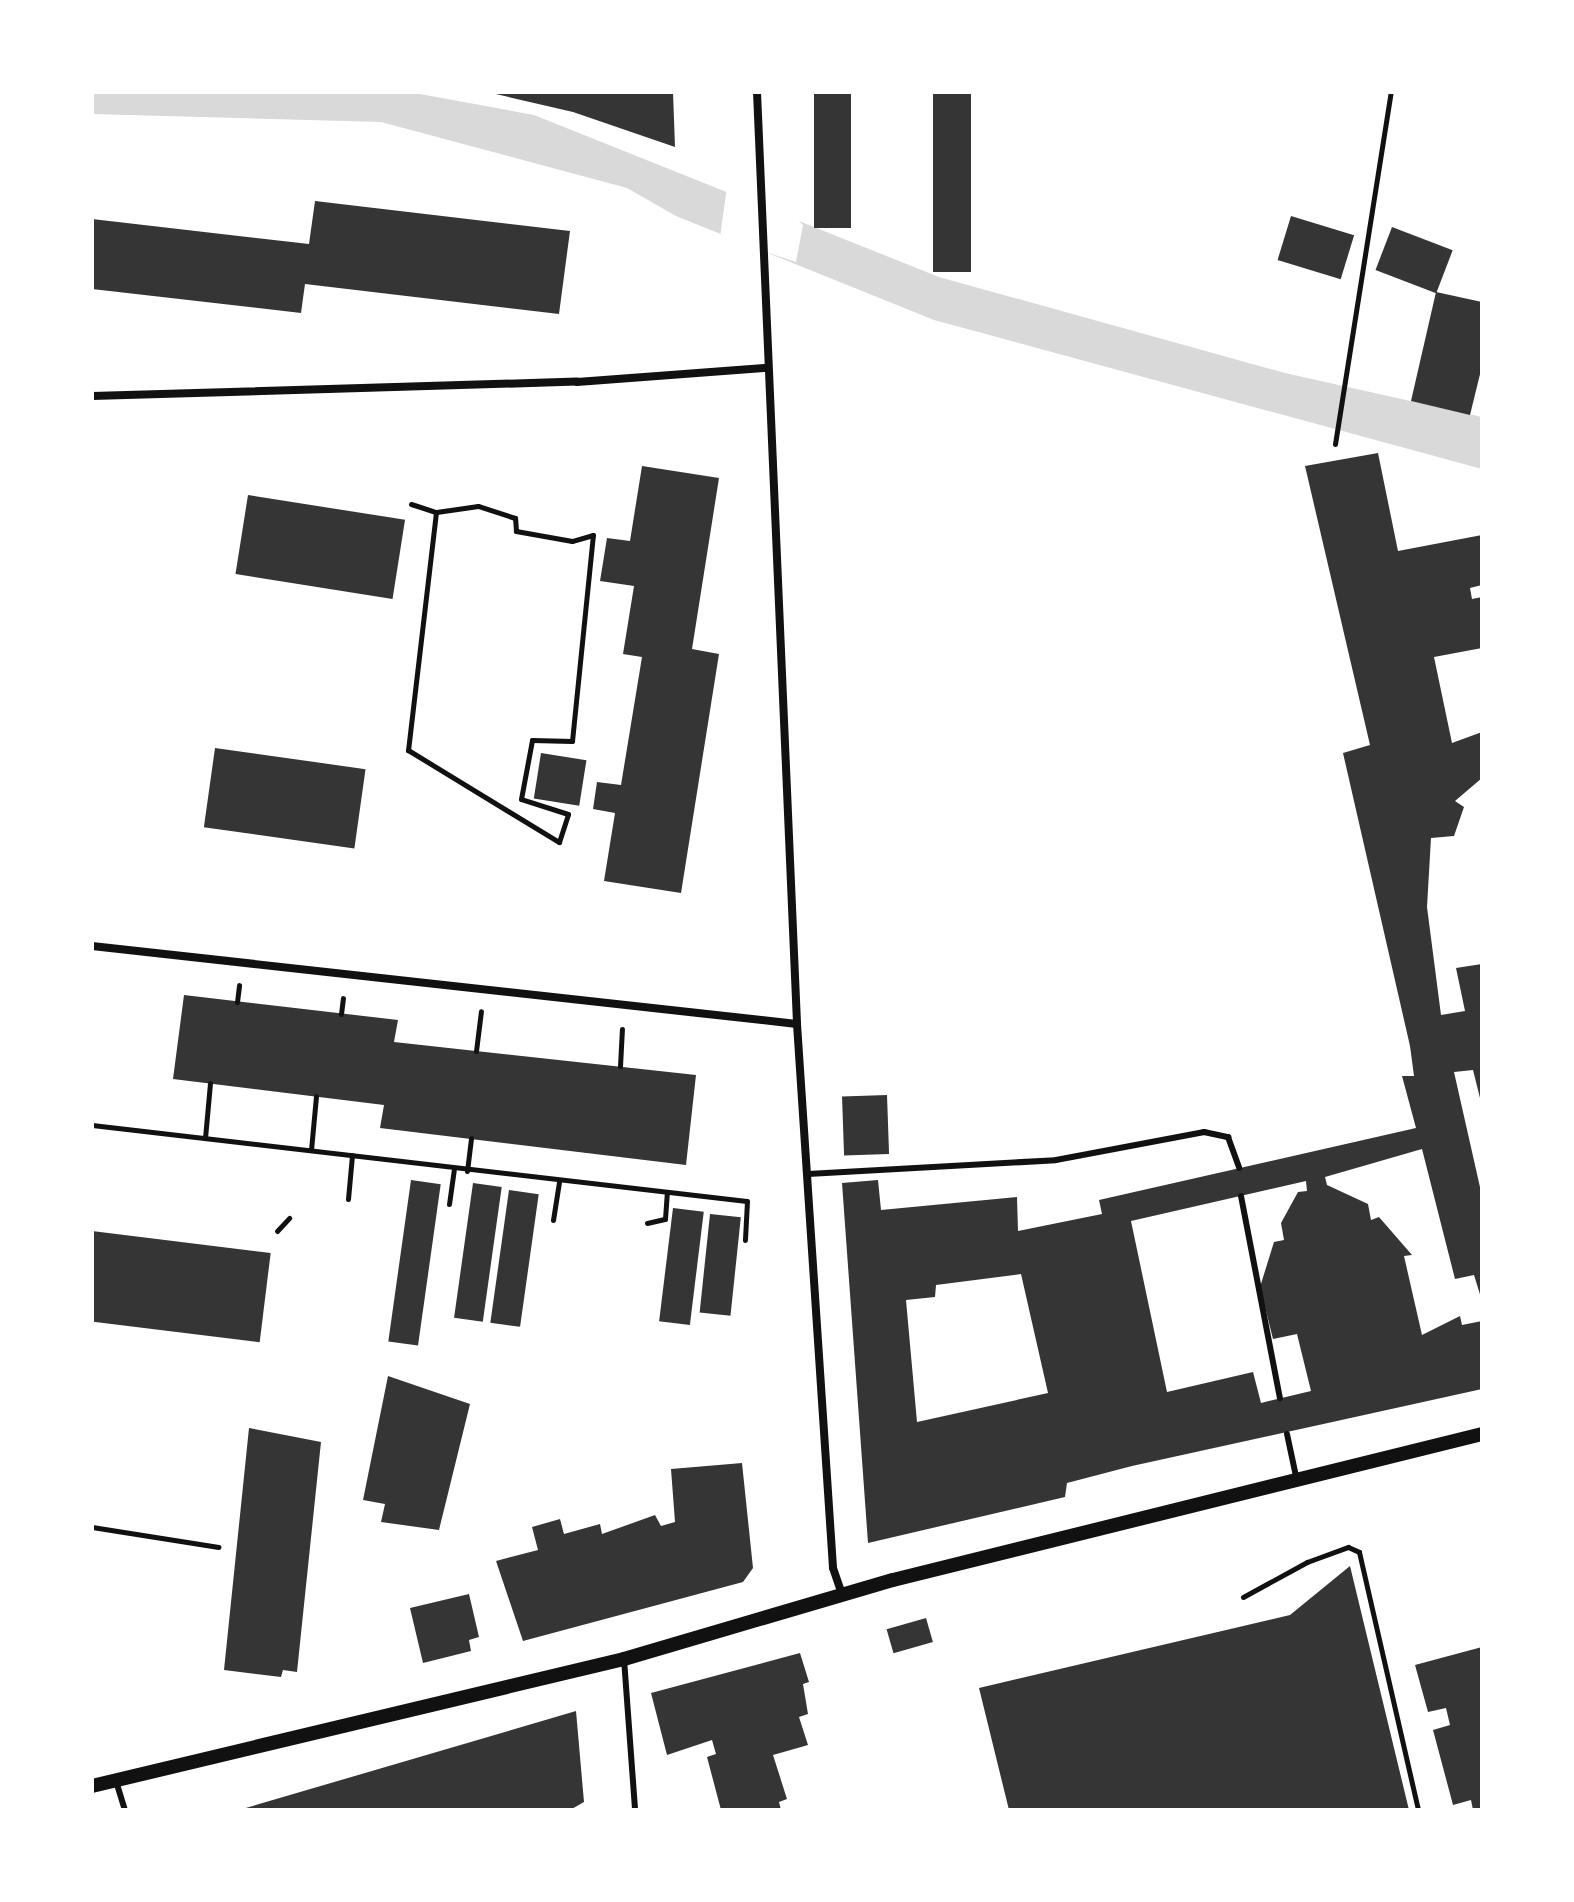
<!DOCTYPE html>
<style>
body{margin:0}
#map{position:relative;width:1574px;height:1902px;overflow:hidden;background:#fff;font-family:"Open Sans",sans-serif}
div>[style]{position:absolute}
.water>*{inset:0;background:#d9d9d9}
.pier>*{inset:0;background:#fff}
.building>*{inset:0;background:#353535;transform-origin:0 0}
.path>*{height:5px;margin:-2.5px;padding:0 2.5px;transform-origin:2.5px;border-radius:2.5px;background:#111}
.service>*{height:6px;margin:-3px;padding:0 3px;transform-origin:3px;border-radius:3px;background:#111}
.minor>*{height:8px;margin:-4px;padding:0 4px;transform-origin:4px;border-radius:4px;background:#111}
.tertiary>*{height:14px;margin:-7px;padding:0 7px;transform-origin:7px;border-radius:7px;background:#111}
span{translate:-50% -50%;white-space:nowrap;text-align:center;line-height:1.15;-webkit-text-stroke:6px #fff;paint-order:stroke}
.frame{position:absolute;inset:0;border:94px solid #fff;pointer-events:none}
</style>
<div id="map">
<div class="water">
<div style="clip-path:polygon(92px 92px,409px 92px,534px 115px,939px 277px,1285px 373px,1482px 417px,1482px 469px,934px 320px,676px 216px,627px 188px,381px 122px,92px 114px)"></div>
</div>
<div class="pier">
<div style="clip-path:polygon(727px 187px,796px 218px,803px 225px,796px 262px,720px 237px)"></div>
</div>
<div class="building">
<div style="clip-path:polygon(487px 92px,673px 92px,675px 147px,573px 112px)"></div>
<div style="left:814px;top:92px;width:37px;height:136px"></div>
<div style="left:933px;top:92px;width:38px;height:180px"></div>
<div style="clip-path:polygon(315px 201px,570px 231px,559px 314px,305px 284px,301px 313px,92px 289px,92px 219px,309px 244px)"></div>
<div style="left:1291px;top:216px;width:66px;height:46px;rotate:17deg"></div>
<div style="left:1392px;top:227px;width:65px;height:46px;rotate:21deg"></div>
<div style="clip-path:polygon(1436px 292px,1482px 302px,1482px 366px,1470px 415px,1411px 401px)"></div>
<div style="clip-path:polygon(evenodd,1378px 453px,1398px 551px,1482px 535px,1482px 585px,1470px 588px,1472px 599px,1482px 597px,1482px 648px,1434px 657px,1452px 743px,1482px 732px,1482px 778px,1455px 801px,1464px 807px,1454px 836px,1431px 838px,1427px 907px,1441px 1015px,1465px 1011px,1456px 968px,1482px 964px,1482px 1106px,1473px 1070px,1454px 1072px,1482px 1196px,1482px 1301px,1474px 1275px,1455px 1279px,1422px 1149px,1325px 1177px,1327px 1185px,1368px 1204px,1371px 1220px,1379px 1217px,1412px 1255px,1404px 1256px,1422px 1335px,1460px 1316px,1462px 1325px,1482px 1321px,1482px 1389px,1132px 1466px,1067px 1483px,1065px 1497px,868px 1543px,842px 1183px,878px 1180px,881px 1210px,1017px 1197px,1018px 1231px,1102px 1214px,1099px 1200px,1416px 1128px,1402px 1076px,1414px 1076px,1410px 1046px,1343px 753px,1370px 745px,1305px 466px,1378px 453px,1306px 1181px,1307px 1191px,1298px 1192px,1281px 1223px,1284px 1240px,1274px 1242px,1260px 1287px,1273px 1339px,1297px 1334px,1311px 1391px,1261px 1403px,1253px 1372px,1167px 1392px,1131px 1221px,1306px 1181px,1378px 453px,1021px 1274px,1048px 1393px,917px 1422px,906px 1300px,935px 1297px,936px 1285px,1021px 1274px)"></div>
<div style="clip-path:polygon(642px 466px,719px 478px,692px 649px,719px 654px,681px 893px,604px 881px,615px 813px,593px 809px,597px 782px,621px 785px,642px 657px,623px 654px,634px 586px,600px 581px,607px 538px,630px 541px)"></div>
<div style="left:248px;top:495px;width:159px;height:80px;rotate:9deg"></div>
<div style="left:215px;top:748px;width:152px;height:80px;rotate:8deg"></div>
<div style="left:541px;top:753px;width:46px;height:46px;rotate:9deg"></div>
<div style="clip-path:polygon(184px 995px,398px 1020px,394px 1042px,696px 1075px,686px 1165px,380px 1128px,384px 1105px,173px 1079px)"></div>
<div style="left:887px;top:1095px;width:59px;height:45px;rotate:88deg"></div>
<div style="left:411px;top:1180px;width:30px;height:163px;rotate:8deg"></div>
<div style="left:473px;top:1183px;width:29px;height:136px;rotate:8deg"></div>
<div style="left:509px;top:1190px;width:30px;height:134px;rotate:8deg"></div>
<div style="left:673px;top:1208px;width:31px;height:114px;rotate:7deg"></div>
<div style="left:710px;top:1214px;width:31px;height:99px;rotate:6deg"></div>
<div style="left:92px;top:1231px;width:180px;height:90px;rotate:7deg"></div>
<div style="clip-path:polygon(388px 1376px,470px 1404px,439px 1530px,381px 1522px,385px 1504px,363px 1500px)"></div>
<div style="clip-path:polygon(249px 1428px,321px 1442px,297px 1672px,283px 1670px,281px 1677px,224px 1670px)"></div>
<div style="clip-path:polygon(742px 1463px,753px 1568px,743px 1582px,523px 1641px,496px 1561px,538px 1550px,532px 1527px,560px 1519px,564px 1534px,600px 1524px,602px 1534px,655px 1515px,661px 1526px,675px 1522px,671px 1469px)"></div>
<div style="clip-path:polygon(1350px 1566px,1409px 1810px,1009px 1810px,979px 1688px,1290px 1615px)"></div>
<div style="clip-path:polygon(469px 1594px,479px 1637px,469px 1640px,471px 1651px,423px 1663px,410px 1608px)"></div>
<div style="left:926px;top:1618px;width:25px;height:41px;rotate:74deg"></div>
<div style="clip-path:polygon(1482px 1647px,1482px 1810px,1473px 1810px,1471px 1800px,1453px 1805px,1433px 1730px,1450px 1725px,1446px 1708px,1428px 1712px,1415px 1665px)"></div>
<div style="clip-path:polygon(800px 1653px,809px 1682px,803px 1684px,808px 1714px,799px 1717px,808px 1745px,773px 1755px,787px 1799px,779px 1802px,781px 1810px,721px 1810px,707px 1757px,716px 1754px,712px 1740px,667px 1755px,651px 1693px)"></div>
<div style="clip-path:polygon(576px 1711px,584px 1802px,570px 1810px,239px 1810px)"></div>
</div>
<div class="path">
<div style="left:1335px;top:444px;width:356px;rotate:-81deg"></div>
<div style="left:411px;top:504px;width:26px;rotate:18deg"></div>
<div style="left:436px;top:512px;width:240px;rotate:96.7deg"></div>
<div style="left:408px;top:750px;width:177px;rotate:31.4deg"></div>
<div style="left:559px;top:842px;width:29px;rotate:-72deg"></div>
<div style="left:568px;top:814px;width:49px;rotate:-162.3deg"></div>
<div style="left:521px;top:799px;width:60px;rotate:-79.4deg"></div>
<div style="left:532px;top:740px;width:40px;rotate:1.4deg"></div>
<div style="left:572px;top:741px;width:207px;rotate:-84.2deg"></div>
<div style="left:593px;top:535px;width:22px;rotate:164deg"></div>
<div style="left:572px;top:541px;width:57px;rotate:-169.9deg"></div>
<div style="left:516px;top:531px;width:13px;rotate:-94deg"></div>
<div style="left:515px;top:518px;width:39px;rotate:-162deg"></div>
<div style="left:478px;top:506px;width:42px;rotate:171.9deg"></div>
<div style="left:237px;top:1002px;width:17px;rotate:-83deg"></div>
<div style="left:341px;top:1014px;width:16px;rotate:-83deg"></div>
<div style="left:476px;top:1051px;width:40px;rotate:-82.9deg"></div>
<div style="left:620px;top:1066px;width:37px;rotate:-87deg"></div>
<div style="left:92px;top:1125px;width:659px;rotate:6.62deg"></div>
<div style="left:747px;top:1201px;width:39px;rotate:93deg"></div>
<div style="left:205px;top:1138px;width:55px;rotate:-84.8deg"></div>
<div style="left:311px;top:1150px;width:54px;rotate:-84.7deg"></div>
<div style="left:467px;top:1171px;width:33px;rotate:-83deg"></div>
<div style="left:348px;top:1199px;width:44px;rotate:-84.8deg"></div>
<div style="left:449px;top:1204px;width:34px;rotate:-82deg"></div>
<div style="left:553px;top:1220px;width:39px;rotate:-81deg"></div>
<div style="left:647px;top:1223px;width:18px;rotate:-13deg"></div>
<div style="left:665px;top:1219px;width:27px;rotate:-86deg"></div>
<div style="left:277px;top:1231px;width:18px;rotate:-47deg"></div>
<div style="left:92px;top:1527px;width:128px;rotate:9deg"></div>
<div style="left:1243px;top:1597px;width:73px;rotate:-28.7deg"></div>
<div style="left:1307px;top:1562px;width:44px;rotate:-20.1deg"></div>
<div style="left:1348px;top:1547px;width:12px;rotate:24deg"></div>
<div style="left:1359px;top:1552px;width:265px;rotate:77.1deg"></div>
</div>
<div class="service">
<div style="left:808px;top:1174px;width:248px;rotate:-3.2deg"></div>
<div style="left:1056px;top:1160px;width:151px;rotate:-10.7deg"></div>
<div style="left:1204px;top:1132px;width:25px;rotate:12deg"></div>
<div style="left:1228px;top:1137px;width:33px;rotate:70deg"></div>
<div style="left:1241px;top:1196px;width:206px;rotate:79.1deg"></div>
<div style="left:1287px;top:1434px;width:48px;rotate:78deg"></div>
<div style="left:624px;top:1659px;width:151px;rotate:85.8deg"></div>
<div style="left:116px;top:1781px;width:30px;rotate:73deg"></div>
</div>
<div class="minor">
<div style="left:757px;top:92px;width:933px;rotate:87.54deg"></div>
<div style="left:797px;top:1024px;width:545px;rotate:86.21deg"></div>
<div style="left:833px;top:1568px;width:28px;rotate:71deg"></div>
<div style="left:92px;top:396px;width:485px;rotate:-1.7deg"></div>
<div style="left:577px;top:382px;width:188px;rotate:-4.3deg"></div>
<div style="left:92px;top:946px;width:709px;rotate:6.31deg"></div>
</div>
<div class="tertiary">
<div style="left:92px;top:1786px;width:547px;rotate:-13.43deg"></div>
<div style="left:624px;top:1659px;width:280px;rotate:-16.4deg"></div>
<div style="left:893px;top:1580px;width:607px;rotate:-13.92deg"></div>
</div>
<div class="frame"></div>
</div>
